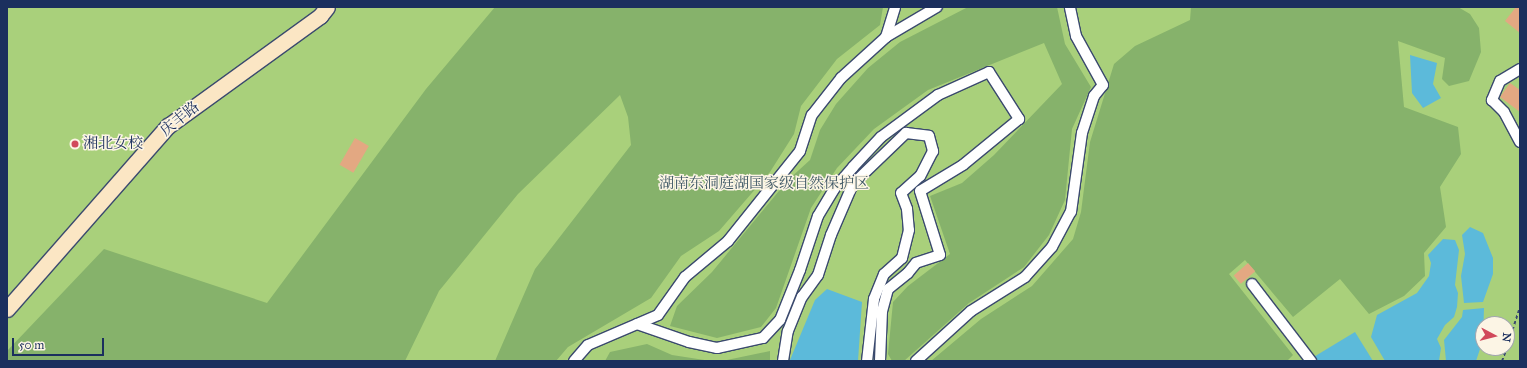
<!DOCTYPE html>
<meta charset="utf-8">
<style>
body{margin:0}
#map{position:relative;width:1527px;height:368px;overflow:hidden;background:#eee5c6;font-family:"IM FELL Great Primer","Noto Serif SC",serif}
div>[style]{position:absolute}
.green>*{inset:0;background:#a9d07b}
.forest>*{inset:0;background:#86b26b}
.water>*{inset:0;background:#5cbada}
.building>*{inset:0;background:#e3a882;transform-origin:0 0}
.path>*{height:2px;margin-top:-1px;transform-origin:0;background:repeating-linear-gradient(90deg,#3b4a6e 0 3px,transparent 0 6px)}
.roads{filter:drop-shadow(1px 0 #3b4a6e) drop-shadow(-1px 0 #3b4a6e) drop-shadow(0 1px #3b4a6e) drop-shadow(0 -1px #3b4a6e)}
.street>*{height:10px;margin:-5px;padding:0 5px;transform-origin:5px;border-radius:5px;background:#fff}
.secondary>*{height:15px;margin:-7.5px;padding:0 7.5px;transform-origin:7.5px;border-radius:7.5px;background:#fbe6c4}
.dots>*{width:11px;height:11px;translate:-50% -50%;box-sizing:border-box;border:2px solid #fcf5e5;border-radius:50%}
span{translate:-50% -50%;white-space:nowrap;text-align:center;line-height:1.15;-webkit-text-stroke:3px #fcf5e5;paint-order:stroke}
.street-label{font-size:15px;color:#1b2f5e}
.poi-label{font-size:15px;color:#1b2f5e}
.left{translate:0 -50%;text-align:left}
.park-label{font-size:15px;color:#3e5765}
.frame{position:absolute;inset:0;border:8px solid #1b2f5e;pointer-events:none}
.north{position:absolute;left:1475px;top:316px;width:40px;height:40px;box-sizing:border-box;background:#fcf5e5;border:1px solid #a2a6af;border-radius:50%;rotate:97deg;font-size:11px;font-weight:700;line-height:16px;text-align:center;color:#1b2f5e}
.north::after{content:'';display:block;margin:auto;width:14px;height:18px;background:#d1495b;clip-path:polygon(50% 0,100% 100%,50% 72%,0 100%)}
.scale{position:absolute;left:12px;top:338px;width:92px;height:18px;box-sizing:border-box;border:2px solid #1b2f5e;border-top:0;padding-left:5px;font-size:12px;line-height:14px;white-space:nowrap;color:#1b2f5e;-webkit-text-stroke:3px #fcf5e5;paint-order:stroke}
</style>
<div id="map">
<div class="green">
<div style="clip-path:polygon(evenodd,7px 7px,1520px 7px,1520px 361px,7px 361px,7px 7px,1483px 324px,1507px 324px,1507px 348px,1483px 348px,1483px 324px)"></div>
</div>
<div class="forest">
<div style="clip-path:polygon(495px 7px,883px 7px,880px 25px,837px 59px,801px 106px,794px 134px,770px 172px,719px 231px,681px 256px,651px 298px,568px 347px,556px 361px,495px 361px,535px 269px,631px 145px,628px 117px,620px 95px,518px 194px,439px 291px,405px 361px,7px 361px,7px 351px,104px 249px,267px 303px,426px 89px)"></div>
<div style="clip-path:polygon(968px 7px,1057px 7px,1065px 44px,1091px 87px,1072px 129px,1065px 200px,1049px 235px,1024px 267px,969px 303px,904px 361px,892px 361px,888px 354px,893px 302px,908px 286px,950px 254px,930px 196px,962px 183px,994px 155px,1062px 84px,1044px 43px,928px 90px,874px 129px,837px 168px,811px 208px,776px 308px,761px 327px,717px 338px,670px 326px,677px 306px,712px 272px,788px 180px,810px 160px,820px 130px,836px 104px,868px 68px,900px 42px)"></div>
<div style="clip-path:polygon(1191px 7px,1458px 7px,1470px 14px,1479px 28px,1481px 52px,1469px 81px,1449px 86px,1442px 79px,1445px 58px,1398px 41px,1404px 107px,1458px 127px,1461px 154px,1440px 187px,1446px 227px,1424px 253px,1425px 276px,1404px 296px,1369px 314px,1340px 279px,1293px 317px,1245px 260px,1229px 274px,1293px 355px,1287px 361px,931px 361px,981px 319px,1032px 286px,1073px 239px,1081px 212px,1090px 142px,1114px 64px,1135px 46px,1190px 20px)"></div>
<div style="clip-path:polygon(647px 344px,672px 355px,711px 361px,605px 361px,610px 352px)"></div>
<div style="clip-path:polygon(770px 351px,770px 361px,722px 361px)"></div>
</div>
<div class="water">
<div style="clip-path:polygon(1410px 55px,1437px 63px,1433px 84px,1441px 98px,1423px 108px,1412px 93px)"></div>
<div style="clip-path:polygon(1470px 227px,1483px 233px,1493px 258px,1493px 274px,1483px 302px,1464px 303px,1461px 276px,1465px 254px,1462px 235px)"></div>
<div style="clip-path:polygon(1443px 239px,1455px 240px,1459px 250px,1455px 285px,1458px 293px,1457px 307px,1454px 317px,1445px 325px,1437px 339px,1441px 348px,1439px 361px,1385px 361px,1371px 337px,1377px 315px,1417px 293px,1429px 276px,1431px 263px,1428px 255px)"></div>
<div style="clip-path:polygon(827px 289px,862px 302px,858px 361px,790px 360px,815px 300px)"></div>
<div style="clip-path:polygon(1484px 308px,1483px 340px,1476px 361px,1446px 361px,1444px 340px,1462px 317px,1463px 310px)"></div>
<div style="clip-path:polygon(1355px 332px,1373px 361px,1314px 361px,1312px 358px)"></div>
</div>
<div class="building">
<div style="clip-path:polygon(1516px 7px,1520px 7px,1520px 33px,1505px 21px)"></div>
<div style="clip-path:polygon(1510px 83px,1520px 90px,1520px 112px,1500px 97px)"></div>
<div style="left:355px;top:138px;width:16px;height:31px;rotate:30deg"></div>
<div style="left:1248px;top:263px;width:11px;height:19px;rotate:49deg"></div>
</div>
<div class="path">
<div style="left:1507px;top:347px;width:42px;rotate:-72deg"></div>
<div style="left:1502px;top:361px;width:14px;rotate:-69deg"></div>
</div>
<div class="roads">
<div class="street">
<div style="left:886px;top:37px;width:59px;rotate:-30.5deg"></div>
<div style="left:1520px;top:69px;width:23px;rotate:149deg"></div>
<div style="left:1500px;top:81px;width:21px;rotate:113deg"></div>
<div style="left:1492px;top:100px;width:17px;rotate:45deg"></div>
<div style="left:1504px;top:112px;width:34px;rotate:62deg"></div>
<div style="left:1252px;top:284px;width:97px;rotate:52.5deg"></div>
<div style="left:637px;top:324px;width:55px;rotate:19.1deg"></div>
<div style="left:689px;top:342px;width:29px;rotate:12deg"></div>
<div style="left:717px;top:348px;width:47px;rotate:-12.3deg"></div>
<div style="left:763px;top:338px;width:25px;rotate:-47deg"></div>
<div style="left:780px;top:320px;width:54px;rotate:-68.2deg"></div>
<div style="left:800px;top:270px;width:57px;rotate:-71.6deg"></div>
<div style="left:818px;top:216px;width:31px;rotate:-59deg"></div>
<div style="left:834px;top:189px;width:29px;rotate:-49deg"></div>
<div style="left:853px;top:167px;width:41px;rotate:-47deg"></div>
<div style="left:881px;top:137px;width:71px;rotate:-36.4deg"></div>
<div style="left:938px;top:95px;width:56px;rotate:-24.3deg"></div>
<div style="left:989px;top:72px;width:56px;rotate:57.4deg"></div>
<div style="left:1019px;top:119px;width:72px;rotate:140.6deg"></div>
<div style="left:963px;top:165px;width:50px;rotate:148.8deg"></div>
<div style="left:920px;top:191px;width:67px;rotate:72.6deg"></div>
<div style="left:940px;top:255px;width:25px;rotate:162deg"></div>
<div style="left:916px;top:263px;width:13px;rotate:129deg"></div>
<div style="left:908px;top:273px;width:26px;rotate:141deg"></div>
<div style="left:888px;top:289px;width:23px;rotate:105deg"></div>
<div style="left:882px;top:311px;width:50px;rotate:92.3deg"></div>
<div style="left:574px;top:361px;width:21px;rotate:-49deg"></div>
<div style="left:588px;top:345px;width:76px;rotate:-23.2deg"></div>
<div style="left:658px;top:315px;width:47px;rotate:-54.6deg"></div>
<div style="left:685px;top:277px;width:56px;rotate:-39.9deg"></div>
<div style="left:728px;top:241px;width:115px;rotate:-51.3deg"></div>
<div style="left:800px;top:151px;width:38px;rotate:-72deg"></div>
<div style="left:812px;top:115px;width:47px;rotate:-51.9deg"></div>
<div style="left:841px;top:78px;width:61px;rotate:-42.3deg"></div>
<div style="left:886px;top:37px;width:31px;rotate:-73deg"></div>
<div style="left:783px;top:361px;width:30px;rotate:-81deg"></div>
<div style="left:788px;top:331px;width:37px;rotate:-68deg"></div>
<div style="left:802px;top:297px;width:27px;rotate:-54deg"></div>
<div style="left:818px;top:275px;width:42px;rotate:-72deg"></div>
<div style="left:831px;top:235px;width:56px;rotate:-66.7deg"></div>
<div style="left:853px;top:184px;width:74px;rotate:-43.9deg"></div>
<div style="left:906px;top:133px;width:23px;rotate:7deg"></div>
<div style="left:929px;top:136px;width:16px;rotate:75deg"></div>
<div style="left:933px;top:151px;width:28px;rotate:117deg"></div>
<div style="left:920px;top:176px;width:25px;rotate:138deg"></div>
<div style="left:901px;top:193px;width:17px;rotate:69deg"></div>
<div style="left:907px;top:209px;width:21px;rotate:85deg"></div>
<div style="left:909px;top:230px;width:29px;rotate:104deg"></div>
<div style="left:902px;top:258px;width:24px;rotate:138deg"></div>
<div style="left:884px;top:274px;width:27px;rotate:112deg"></div>
<div style="left:874px;top:299px;width:62px;rotate:96.4deg"></div>
<div style="left:916px;top:361px;width:74px;rotate:-42.3deg"></div>
<div style="left:971px;top:311px;width:64px;rotate:-32.2deg"></div>
<div style="left:1025px;top:277px;width:40px;rotate:-48deg"></div>
<div style="left:1052px;top:247px;width:40px;rotate:-62deg"></div>
<div style="left:1071px;top:212px;width:80px;rotate:-82.1deg"></div>
<div style="left:1082px;top:133px;width:39px;rotate:-72deg"></div>
<div style="left:1094px;top:96px;width:14px;rotate:-51deg"></div>
<div style="left:1103px;top:85px;width:56px;rotate:-118.9deg"></div>
<div style="left:1076px;top:36px;width:30px;rotate:-102deg"></div>
</div>
<div class="secondary">
<div style="left:7px;top:309px;width:244px;rotate:-48.7deg"></div>
<div style="left:168px;top:126px;width:188px;rotate:-35.9deg"></div>
<div style="left:320px;top:16px;width:11px;rotate:-52deg"></div>
</div>
</div>
<div class="dots">
<div style="left:75px;top:144px;background:#d1495b"></div>
</div>
<div class="street-label">
<span style="left:180px;top:119px;rotate:-39deg">庆丰路</span>
</div>
<div class="poi-label">
<span class="left" style="left:83px;top:144px">湘北女校</span>
</div>
<div class="park-label">
<span style="left:764px;top:184px">湖南东洞庭湖国家级自然保护区</span>
</div>
<div class="frame"></div>
<div class="north">N</div>
<div class="scale">50 m</div>
</div>
